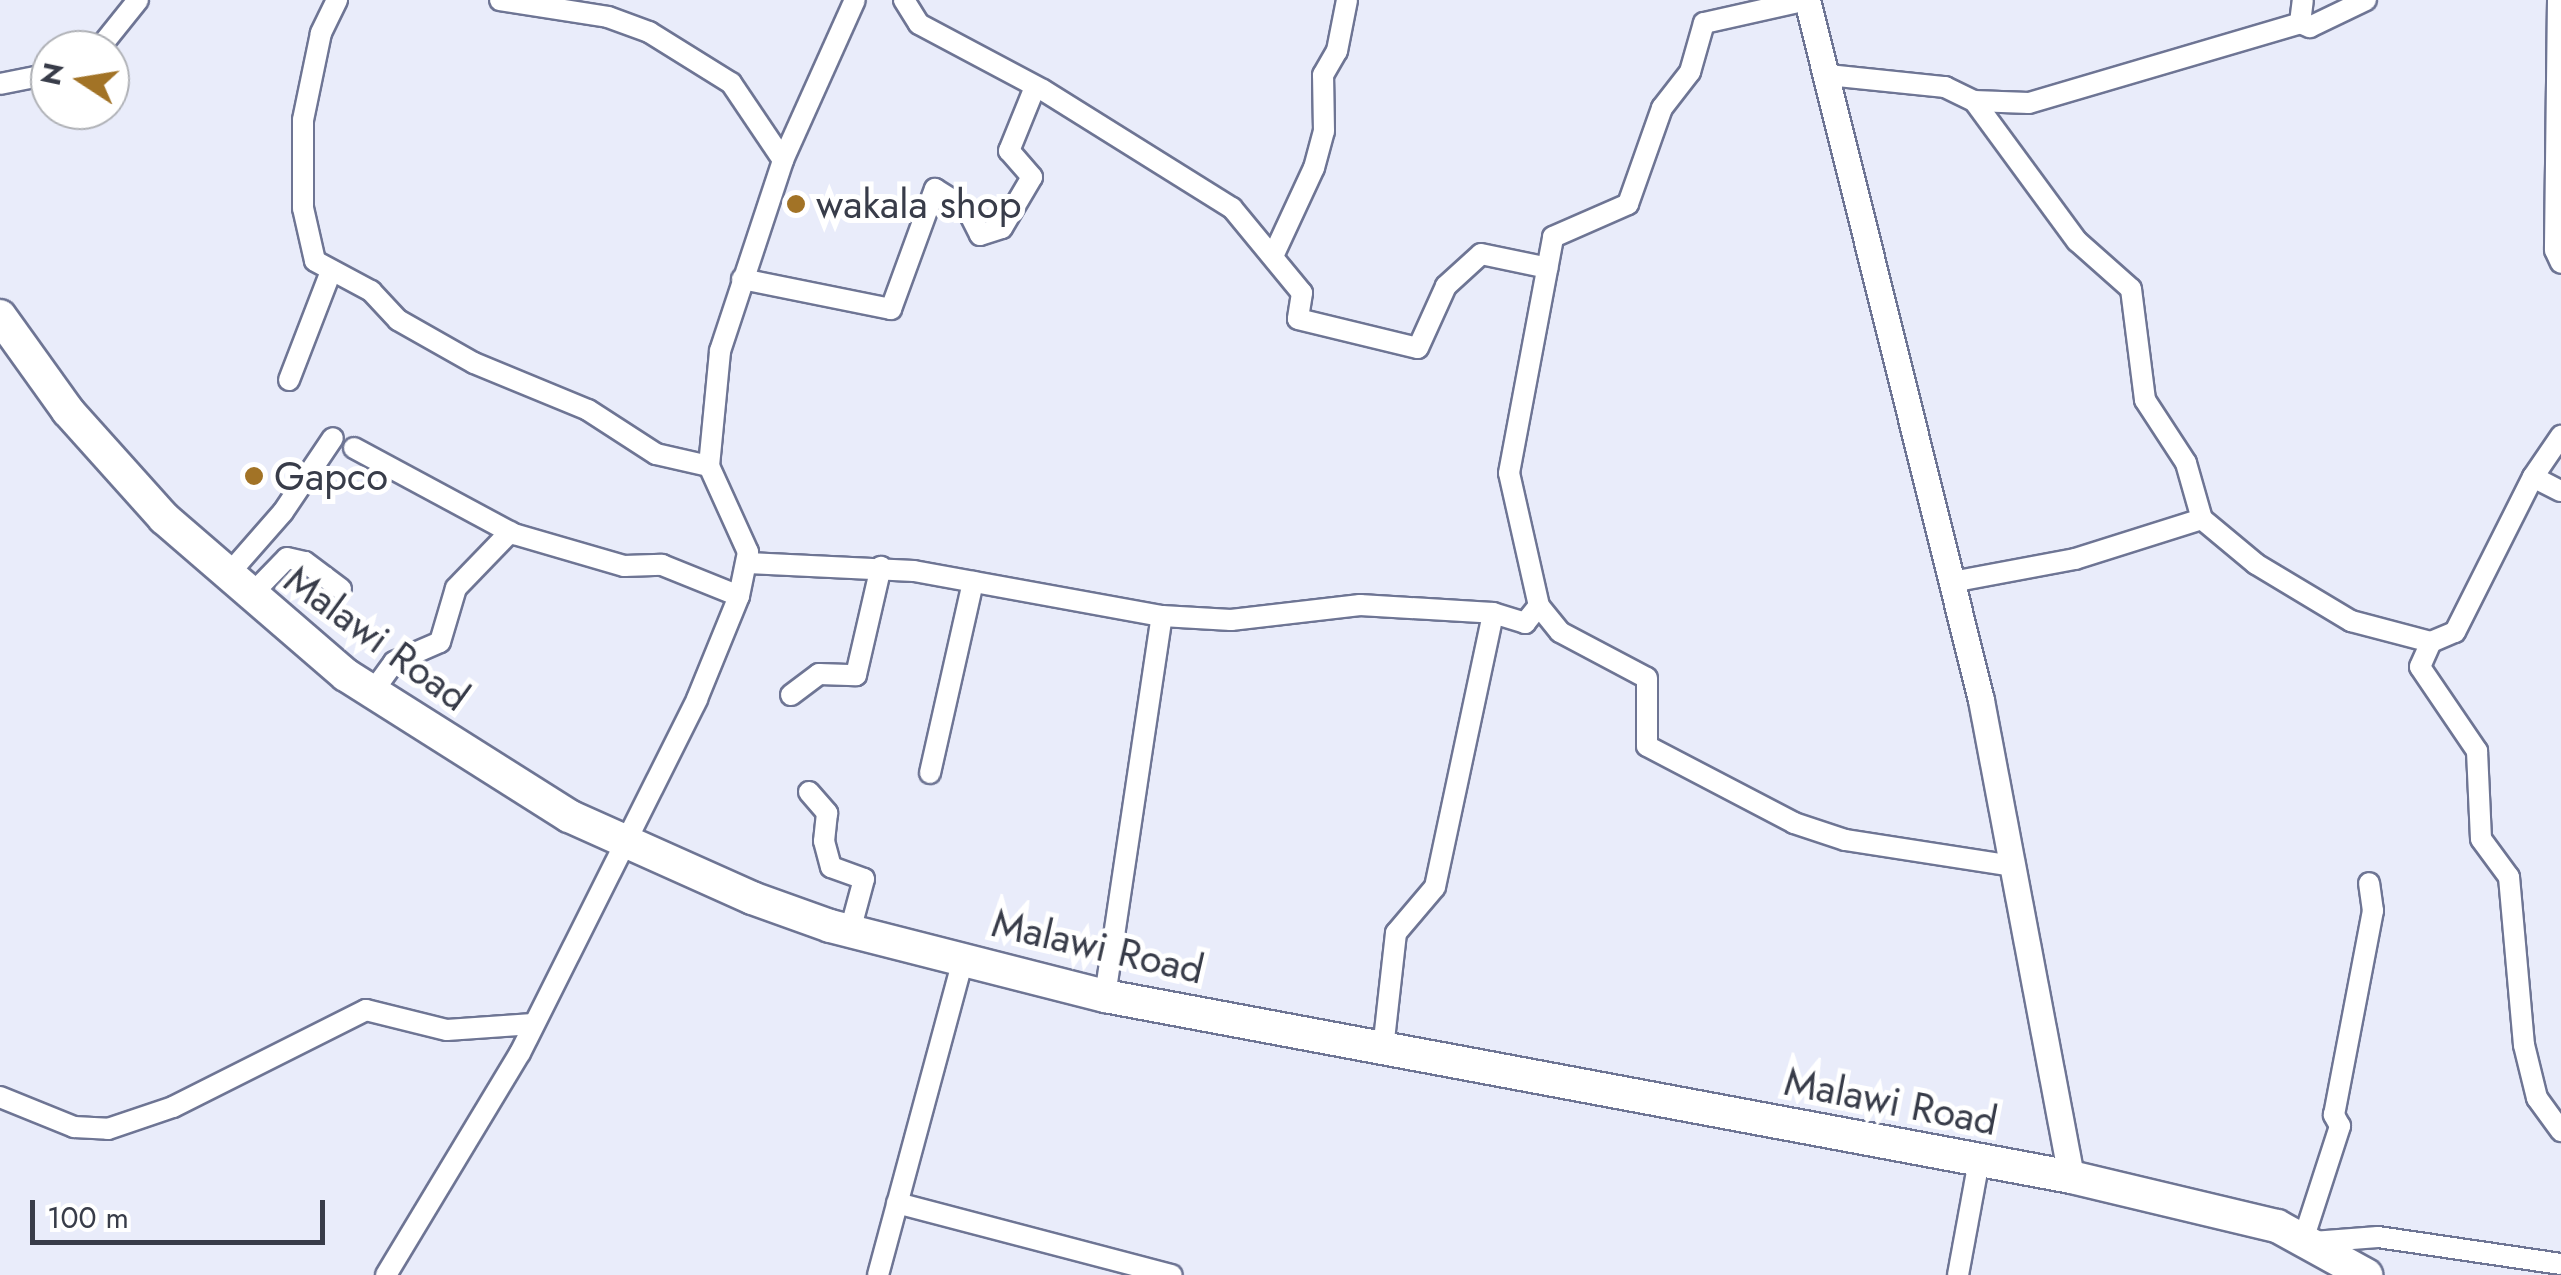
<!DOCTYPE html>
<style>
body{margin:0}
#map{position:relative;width:2561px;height:1275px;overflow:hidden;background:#e9ecfa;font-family:Jost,sans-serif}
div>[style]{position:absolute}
.roads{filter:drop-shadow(2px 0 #6e7594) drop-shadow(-2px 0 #6e7594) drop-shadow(0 2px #6e7594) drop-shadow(0 -2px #6e7594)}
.minor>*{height:20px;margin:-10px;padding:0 10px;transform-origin:10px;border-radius:10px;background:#fff}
.tertiary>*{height:25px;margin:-12.5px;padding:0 12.5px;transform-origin:12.5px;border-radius:12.5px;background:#fff}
.primary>*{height:32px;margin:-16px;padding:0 16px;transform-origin:16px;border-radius:16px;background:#fff}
.dots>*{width:28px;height:28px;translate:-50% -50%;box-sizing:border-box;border:5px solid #fff;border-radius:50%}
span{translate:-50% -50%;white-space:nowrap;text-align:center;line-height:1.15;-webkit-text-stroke:10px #fff;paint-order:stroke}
.poi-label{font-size:40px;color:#383c49}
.left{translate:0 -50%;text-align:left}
.street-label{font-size:40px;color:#383c49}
.north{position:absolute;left:30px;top:30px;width:100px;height:100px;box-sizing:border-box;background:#fff;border:2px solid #afb1b6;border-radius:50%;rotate:282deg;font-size:28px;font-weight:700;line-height:40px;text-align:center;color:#383c49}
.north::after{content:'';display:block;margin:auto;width:35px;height:45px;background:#a27326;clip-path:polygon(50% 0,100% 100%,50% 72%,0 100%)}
.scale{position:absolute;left:30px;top:1200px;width:295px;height:45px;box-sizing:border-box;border:5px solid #383c49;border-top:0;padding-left:12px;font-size:30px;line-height:35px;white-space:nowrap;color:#383c49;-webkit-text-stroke:8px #fff;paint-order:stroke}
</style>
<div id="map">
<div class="roads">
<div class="minor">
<div style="left:337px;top:0;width:37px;rotate:116deg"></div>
<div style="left:321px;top:33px;width:89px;rotate:101.7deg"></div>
<div style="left:303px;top:120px;width:88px;rotate:90deg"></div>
<div style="left:303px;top:208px;width:54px;rotate:77.2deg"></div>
<div style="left:315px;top:261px;width:64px;rotate:28.2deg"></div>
<div style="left:371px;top:291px;width:40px;rotate:47deg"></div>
<div style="left:398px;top:320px;width:87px;rotate:29.5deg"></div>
<div style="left:474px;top:363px;width:123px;rotate:22.4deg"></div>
<div style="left:588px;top:410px;width:81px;rotate:32.9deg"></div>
<div style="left:656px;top:454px;width:54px;rotate:12.8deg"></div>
<div style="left:500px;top:0;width:109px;rotate:8.9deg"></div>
<div style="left:608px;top:17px;width:44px;rotate:20.1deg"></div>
<div style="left:649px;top:32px;width:97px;rotate:31.9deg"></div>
<div style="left:731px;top:83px;width:93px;rotate:56deg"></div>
<div style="left:904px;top:0;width:28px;rotate:58deg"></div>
<div style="left:919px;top:24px;width:140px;rotate:28deg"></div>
<div style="left:1043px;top:90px;width:223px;rotate:32deg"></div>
<div style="left:1232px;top:208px;width:110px;rotate:50.5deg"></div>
<div style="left:1302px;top:293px;width:26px;rotate:99deg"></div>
<div style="left:1298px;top:319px;width:123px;rotate:13.6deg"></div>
<div style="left:1418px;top:348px;width:68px;rotate:-65.7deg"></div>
<div style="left:1446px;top:286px;width:47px;rotate:-42.4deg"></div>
<div style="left:1481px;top:254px;width:68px;rotate:11.8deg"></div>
<div style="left:2558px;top:0;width:250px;rotate:90.7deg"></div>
<div style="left:2555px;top:250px;width:14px;rotate:65deg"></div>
<div style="left:2300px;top:23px;width:23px;rotate:-83deg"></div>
<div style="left:98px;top:50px;width:64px;rotate:-51.3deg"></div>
<div style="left:1828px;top:75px;width:118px;rotate:5.9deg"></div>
<div style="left:1945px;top:87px;width:32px;rotate:26deg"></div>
<div style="left:1974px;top:101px;width:55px;rotate:2.1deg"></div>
<div style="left:2029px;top:103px;width:283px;rotate:-16.4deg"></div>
<div style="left:2300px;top:23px;width:11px;rotate:22deg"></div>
<div style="left:2310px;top:27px;width:62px;rotate:-25.7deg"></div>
<div style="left:0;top:84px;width:51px;rotate:-11.3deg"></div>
<div style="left:1974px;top:101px;width:174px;rotate:53.7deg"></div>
<div style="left:2077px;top:241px;width:72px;rotate:41.6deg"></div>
<div style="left:2131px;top:289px;width:112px;rotate:82.8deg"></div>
<div style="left:2145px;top:400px;width:75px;rotate:56.9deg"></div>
<div style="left:2186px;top:463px;width:58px;rotate:74.1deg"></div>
<div style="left:2202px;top:519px;width:70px;rotate:39.8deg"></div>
<div style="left:2256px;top:564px;width:111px;rotate:31deg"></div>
<div style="left:2351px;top:621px;width:83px;rotate:14.7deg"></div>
<div style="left:2431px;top:642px;width:26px;rotate:-23deg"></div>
<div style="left:2455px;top:632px;width:174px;rotate:-63.3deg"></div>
<div style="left:2533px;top:477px;width:50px;rotate:-55.7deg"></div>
<div style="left:1274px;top:254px;width:95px;rotate:-65.1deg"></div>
<div style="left:1314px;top:168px;width:38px;rotate:-75deg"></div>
<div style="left:1324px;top:131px;width:56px;rotate:-91deg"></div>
<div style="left:1323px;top:75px;width:28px;rotate:-60deg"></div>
<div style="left:1337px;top:51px;width:52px;rotate:-78.9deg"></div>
<div style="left:742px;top:279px;width:152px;rotate:11.4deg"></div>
<div style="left:891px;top:309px;width:128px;rotate:-69.9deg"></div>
<div style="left:935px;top:189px;width:38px;rotate:32deg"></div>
<div style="left:967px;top:209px;width:29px;rotate:63deg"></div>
<div style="left:980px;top:235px;width:23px;rotate:-18deg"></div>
<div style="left:1002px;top:228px;width:59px;rotate:-59.5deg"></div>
<div style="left:1032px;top:177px;width:35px;rotate:-131deg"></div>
<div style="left:1009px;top:151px;width:69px;rotate:-67.9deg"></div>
<div style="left:289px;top:380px;width:117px;rotate:-68.9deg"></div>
<div style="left:354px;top:448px;width:182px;rotate:28.3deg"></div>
<div style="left:514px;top:534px;width:115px;rotate:16.2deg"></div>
<div style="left:624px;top:566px;width:38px;rotate:-2deg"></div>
<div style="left:662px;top:565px;width:83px;rotate:21.9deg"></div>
<div style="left:2533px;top:477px;width:31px;rotate:27deg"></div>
<div style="left:748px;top:563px;width:166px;rotate:2.8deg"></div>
<div style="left:914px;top:571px;width:252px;rotate:10.3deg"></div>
<div style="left:1162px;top:616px;width:69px;rotate:3.3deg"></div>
<div style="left:1231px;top:620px;width:130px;rotate:-6.6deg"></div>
<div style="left:1360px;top:605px;width:133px;rotate:3.4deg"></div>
<div style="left:1493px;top:613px;width:34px;rotate:17deg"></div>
<div style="left:1525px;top:623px;width:22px;rotate:-51deg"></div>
<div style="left:1539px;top:606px;width:33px;rotate:51deg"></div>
<div style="left:1560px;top:632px;width:98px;rotate:27.9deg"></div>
<div style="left:1647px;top:678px;width:68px;rotate:90deg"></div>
<div style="left:1647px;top:746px;width:166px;rotate:27.6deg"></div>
<div style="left:1794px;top:823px;width:54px;rotate:18.4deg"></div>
<div style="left:1845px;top:840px;width:169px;rotate:8.8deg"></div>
<div style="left:226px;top:577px;width:86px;rotate:-48.8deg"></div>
<div style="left:283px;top:512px;width:89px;rotate:-56deg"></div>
<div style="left:1952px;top:582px;width:125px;rotate:-10.6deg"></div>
<div style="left:2075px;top:559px;width:133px;rotate:-17.5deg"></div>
<div style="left:249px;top:597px;width:54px;rotate:-45.7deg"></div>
<div style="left:287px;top:558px;width:18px;rotate:13deg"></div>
<div style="left:305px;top:562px;width:45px;rotate:36.9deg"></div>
<div style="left:1539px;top:606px;width:136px;rotate:-102.7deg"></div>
<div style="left:1509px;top:473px;width:240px;rotate:-79.4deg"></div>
<div style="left:1553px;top:237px;width:82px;rotate:-23.7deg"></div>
<div style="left:1628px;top:204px;width:102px;rotate:-70.5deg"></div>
<div style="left:1662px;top:108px;width:46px;rotate:-52.1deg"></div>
<div style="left:1690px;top:72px;width:51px;rotate:-74.1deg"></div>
<div style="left:1704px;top:23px;width:106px;rotate:-12.6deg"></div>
<div style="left:2431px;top:642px;width:27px;rotate:114deg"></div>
<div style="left:2420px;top:667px;width:102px;rotate:55.8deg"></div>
<div style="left:2477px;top:751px;width:88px;rotate:87.4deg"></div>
<div style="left:2481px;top:839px;width:47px;rotate:53.6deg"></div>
<div style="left:2509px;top:877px;width:169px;rotate:84.9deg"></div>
<div style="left:2524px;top:1045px;width:55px;rotate:76.2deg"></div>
<div style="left:2537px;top:1098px;width:41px;rotate:54deg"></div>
<div style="left:371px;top:694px;width:39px;rotate:-54deg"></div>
<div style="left:394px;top:662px;width:50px;rotate:-23.5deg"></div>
<div style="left:440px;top:642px;width:56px;rotate:-73.5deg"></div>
<div style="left:456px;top:588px;width:78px;rotate:-46deg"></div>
<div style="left:791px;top:695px;width:35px;rotate:-37deg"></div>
<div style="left:819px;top:674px;width:37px;rotate:2deg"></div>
<div style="left:856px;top:675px;width:111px;rotate:-77deg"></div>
<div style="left:930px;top:773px;width:196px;rotate:-77.3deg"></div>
<div style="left:809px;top:792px;width:28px;rotate:49deg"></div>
<div style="left:827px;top:813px;width:28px;rotate:96deg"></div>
<div style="left:824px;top:841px;width:27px;rotate:75deg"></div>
<div style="left:831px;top:867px;width:35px;rotate:20deg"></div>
<div style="left:864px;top:879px;width:54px;rotate:105.1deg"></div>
<div style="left:1105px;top:996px;width:384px;rotate:-81.5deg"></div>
<div style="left:1383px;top:1049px;width:117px;rotate:-83.6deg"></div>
<div style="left:1396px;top:933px;width:60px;rotate:-49.7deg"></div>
<div style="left:1435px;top:887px;width:280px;rotate:-78deg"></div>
<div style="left:0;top:1097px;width:80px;rotate:22.1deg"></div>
<div style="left:74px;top:1127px;width:34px;rotate:3deg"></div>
<div style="left:108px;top:1129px;width:69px;rotate:-18.7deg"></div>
<div style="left:173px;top:1107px;width:216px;rotate:-26.7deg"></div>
<div style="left:366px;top:1010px;width:83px;rotate:13.9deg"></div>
<div style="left:447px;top:1030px;width:86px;rotate:-4deg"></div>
<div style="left:897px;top:1203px;width:284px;rotate:14.7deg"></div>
<div style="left:2304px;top:1237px;width:117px;rotate:-72deg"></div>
<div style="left:2340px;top:1126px;width:13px;rotate:-119deg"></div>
<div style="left:2334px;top:1115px;width:208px;rotate:-79.2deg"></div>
<div style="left:2373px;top:911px;width:28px;rotate:-98deg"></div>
<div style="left:2313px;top:1242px;width:65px;rotate:-4.4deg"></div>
<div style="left:2378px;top:1237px;width:185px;rotate:8.4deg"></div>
<div style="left:386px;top:1275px;width:259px;rotate:-58.9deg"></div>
<div style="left:520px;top:1053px;width:396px;rotate:-63.4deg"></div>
<div style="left:697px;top:699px;width:111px;rotate:-67.8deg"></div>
<div style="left:739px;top:596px;width:45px;rotate:-78.4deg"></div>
<div style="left:748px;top:552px;width:94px;rotate:-114.4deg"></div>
<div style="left:709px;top:466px;width:116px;rotate:-84.5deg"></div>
<div style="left:720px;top:351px;width:201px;rotate:-71.7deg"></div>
<div style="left:783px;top:160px;width:175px;rotate:-65.8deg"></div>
<div style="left:878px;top:1275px;width:329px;rotate:-74.9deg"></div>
<div style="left:1958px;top:1275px;width:116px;rotate:-79.6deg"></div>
</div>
<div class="tertiary">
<div style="left:1807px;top:0;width:721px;rotate:76.04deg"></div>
<div style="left:1981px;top:700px;width:485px;rotate:79.3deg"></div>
</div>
<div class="primary">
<div style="left:0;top:316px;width:117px;rotate:54.4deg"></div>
<div style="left:68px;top:411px;width:144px;rotate:48.1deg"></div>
<div style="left:164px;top:518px;width:240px;rotate:40.8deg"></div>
<div style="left:346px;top:675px;width:264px;rotate:32.3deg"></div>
<div style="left:569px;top:816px;width:201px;rotate:24.1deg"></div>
<div style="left:752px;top:898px;width:83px;rotate:19.7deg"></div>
<div style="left:830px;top:926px;width:284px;rotate:14.3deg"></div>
<div style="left:1105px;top:996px;width:983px;rotate:10.61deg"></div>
<div style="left:2071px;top:1177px;width:212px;rotate:13.4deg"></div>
<div style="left:2277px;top:1226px;width:102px;rotate:28.8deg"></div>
</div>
</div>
<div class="dots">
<div style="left:796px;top:204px;background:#a27326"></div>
<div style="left:254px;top:476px;background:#a27326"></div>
</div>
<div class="poi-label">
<span class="left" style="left:816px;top:204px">wakala shop</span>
<span class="left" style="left:274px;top:476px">Gapco</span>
</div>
<div class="street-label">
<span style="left:377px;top:638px;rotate:36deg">Malawi Road</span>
<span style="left:1098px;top:946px;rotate:13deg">Malawi Road</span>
<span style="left:1891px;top:1101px;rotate:11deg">Malawi Road</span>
</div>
<div class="north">N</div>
<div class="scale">100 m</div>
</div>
